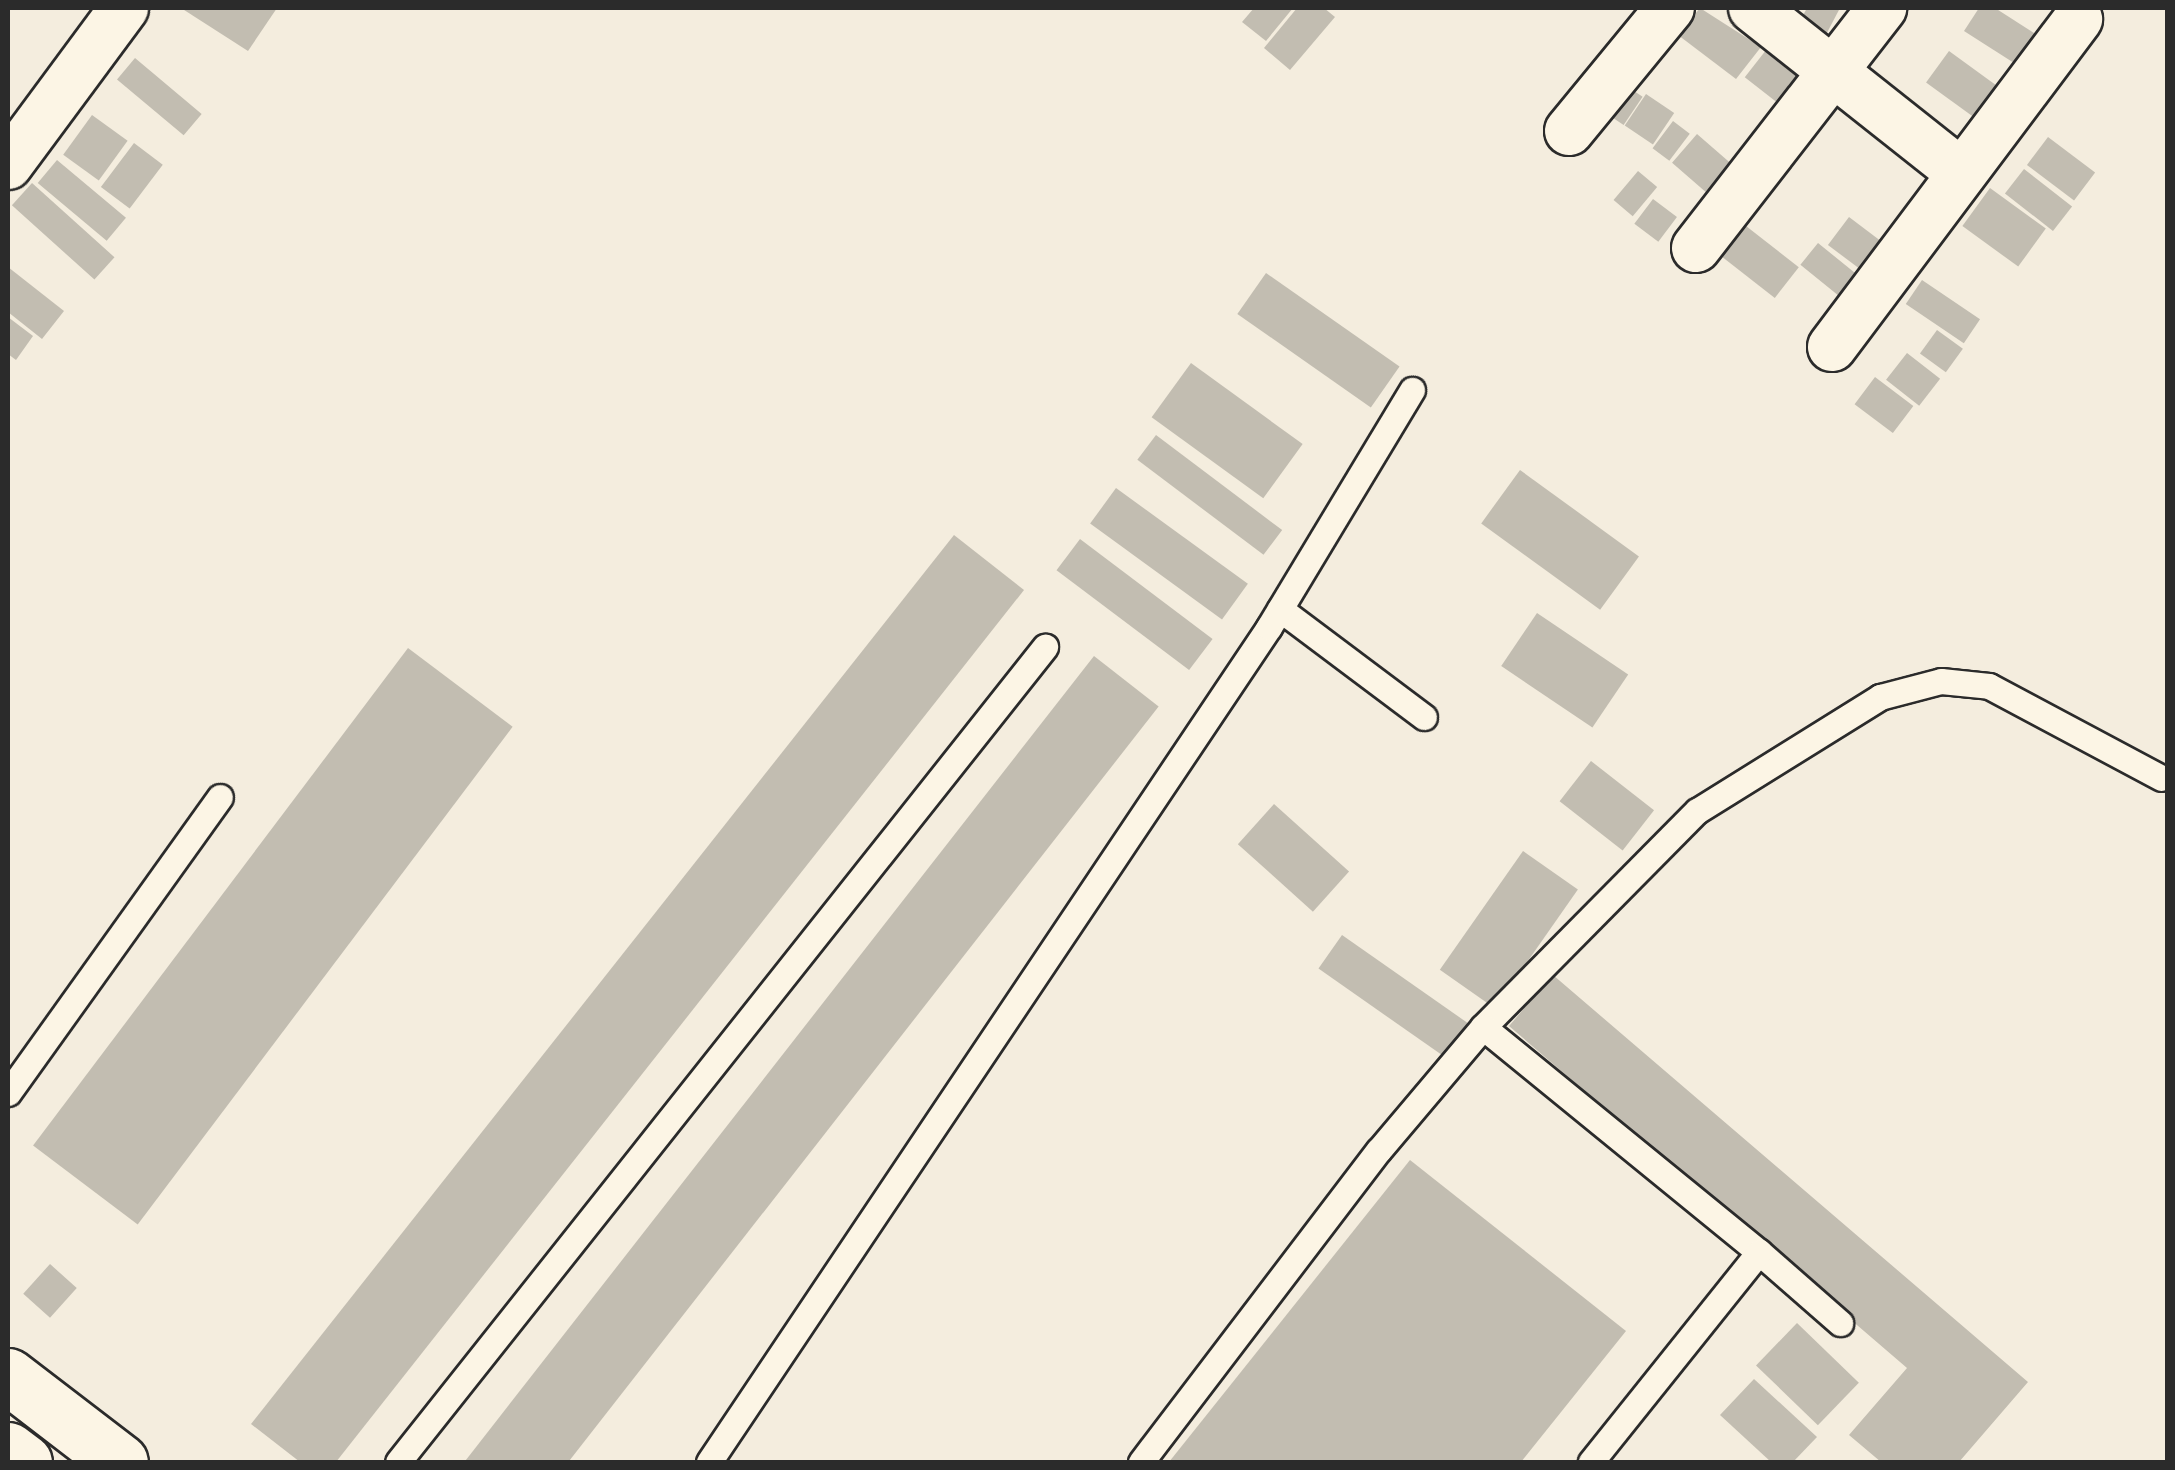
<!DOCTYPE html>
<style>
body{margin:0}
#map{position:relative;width:2175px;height:1470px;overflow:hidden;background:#f4edde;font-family:Mali,sans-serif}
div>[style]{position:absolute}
.building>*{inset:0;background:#c2bdb1;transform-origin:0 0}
.roads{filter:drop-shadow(2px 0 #2b2b2b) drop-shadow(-2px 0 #2b2b2b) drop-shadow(0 2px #2b2b2b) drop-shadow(0 -2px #2b2b2b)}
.service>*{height:25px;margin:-12.5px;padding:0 12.5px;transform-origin:12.5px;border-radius:12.5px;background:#fcf5e5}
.minor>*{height:48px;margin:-24px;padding:0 24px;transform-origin:24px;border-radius:24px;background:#fcf5e5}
.secondary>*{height:55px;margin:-27.5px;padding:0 27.5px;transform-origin:27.5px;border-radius:27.5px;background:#fcf5e5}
span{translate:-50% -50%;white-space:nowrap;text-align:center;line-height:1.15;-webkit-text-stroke:8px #fcf5e5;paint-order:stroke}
.frame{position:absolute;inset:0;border:10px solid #2b2b2b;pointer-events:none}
</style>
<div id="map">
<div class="building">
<div style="clip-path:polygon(181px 8px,277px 8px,248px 51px)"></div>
<div style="clip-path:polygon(1254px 8px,1293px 8px,1266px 41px,1242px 22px)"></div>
<div style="clip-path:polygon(1297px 8px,1324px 8px,1335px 17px,1290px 70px,1264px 48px)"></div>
<div style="clip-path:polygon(1700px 8px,1761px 47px,1736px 79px,1678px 35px)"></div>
<div style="clip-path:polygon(1807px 8px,1840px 8px,1820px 46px,1794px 32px)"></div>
<div style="clip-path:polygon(1979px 8px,1995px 8px,2045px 40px,2025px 70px,1964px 31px)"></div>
<div style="left:1770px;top:45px;width:63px;height:41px;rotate:38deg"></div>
<div style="left:1949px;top:51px;width:74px;height:39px;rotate:36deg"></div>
<div style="left:135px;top:58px;width:87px;height:28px;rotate:40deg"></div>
<div style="left:1631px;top:89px;width:14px;height:34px;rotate:34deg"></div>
<div style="left:1646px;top:94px;width:34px;height:38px;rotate:34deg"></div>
<div style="left:92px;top:115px;width:44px;height:49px;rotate:36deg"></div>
<div style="left:1673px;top:121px;width:21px;height:34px;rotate:37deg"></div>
<div style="left:1697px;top:134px;width:69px;height:38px;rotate:41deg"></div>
<div style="left:2048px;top:137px;width:59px;height:35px;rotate:37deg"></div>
<div style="left:134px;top:143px;width:36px;height:55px;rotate:37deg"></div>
<div style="left:57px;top:160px;width:90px;height:30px;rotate:40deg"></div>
<div style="left:2024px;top:169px;width:61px;height:31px;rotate:38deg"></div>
<div style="left:1638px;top:171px;width:25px;height:38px;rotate:40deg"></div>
<div style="left:32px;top:183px;width:111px;height:30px;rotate:42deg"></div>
<div style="left:1990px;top:188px;width:69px;height:47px;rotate:36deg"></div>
<div style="left:1653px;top:199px;width:30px;height:31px;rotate:37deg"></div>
<div style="left:1849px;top:217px;width:58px;height:35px;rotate:37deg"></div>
<div style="left:1746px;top:226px;width:67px;height:39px;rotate:38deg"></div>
<div style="left:1818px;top:243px;width:70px;height:28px;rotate:39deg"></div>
<div style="clip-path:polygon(8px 267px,64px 311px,42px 339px,8px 312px)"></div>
<div style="left:1266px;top:273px;width:163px;height:50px;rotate:35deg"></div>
<div style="left:1922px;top:280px;width:70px;height:29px;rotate:34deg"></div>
<div style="clip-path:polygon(8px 317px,33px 336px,16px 360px,8px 354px)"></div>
<div style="left:1937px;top:330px;width:32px;height:29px;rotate:36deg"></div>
<div style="left:1907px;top:353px;width:42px;height:34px;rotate:38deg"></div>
<div style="left:1191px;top:363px;width:138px;height:67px;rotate:36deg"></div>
<div style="left:1875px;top:377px;width:48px;height:34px;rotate:37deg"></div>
<div style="left:1156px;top:435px;width:158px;height:31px;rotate:37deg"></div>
<div style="left:1520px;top:470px;width:147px;height:66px;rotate:36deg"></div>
<div style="left:1116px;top:488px;width:163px;height:44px;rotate:36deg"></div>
<div style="clip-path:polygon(954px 535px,1024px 590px,336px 1462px,300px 1462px,251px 1424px)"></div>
<div style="left:1080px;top:539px;width:166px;height:39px;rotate:37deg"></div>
<div style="left:1537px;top:613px;width:110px;height:64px;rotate:34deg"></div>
<div style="left:408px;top:648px;width:131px;height:623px;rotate:37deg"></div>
<div style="left:1094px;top:656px;width:82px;height:1023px;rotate:38deg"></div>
<div style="left:1591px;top:761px;width:80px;height:51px;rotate:38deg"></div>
<div style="left:1274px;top:804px;width:101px;height:54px;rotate:42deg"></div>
<div style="left:1523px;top:851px;width:67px;height:145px;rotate:35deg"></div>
<div style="left:1342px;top:935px;width:156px;height:41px;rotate:35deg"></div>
<div style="clip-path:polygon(1553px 975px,2028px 1382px,1959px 1462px,1881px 1462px,1849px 1435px,1907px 1368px,1509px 1026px)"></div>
<div style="clip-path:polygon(1410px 1160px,1626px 1331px,1521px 1462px,1169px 1462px)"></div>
<div style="left:50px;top:1264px;width:36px;height:40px;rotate:42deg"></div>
<div style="left:1797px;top:1323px;width:86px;height:59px;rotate:44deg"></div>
<div style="clip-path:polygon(1754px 1379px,1817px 1437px,1793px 1462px,1771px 1462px,1720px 1415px)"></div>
</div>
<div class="roads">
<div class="service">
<div style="left:1280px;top:609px;width:180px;rotate:36.9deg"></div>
<div style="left:1483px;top:1027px;width:304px;rotate:-45.3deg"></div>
<div style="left:1697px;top:811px;width:216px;rotate:-31.9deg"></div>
<div style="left:1880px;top:697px;width:63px;rotate:-14.7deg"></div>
<div style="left:1941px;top:681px;width:48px;rotate:5.9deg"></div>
<div style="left:1989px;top:686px;width:195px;rotate:28.1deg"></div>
<div style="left:8px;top:1093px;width:364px;rotate:-54.4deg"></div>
<div style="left:1759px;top:1252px;width:108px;rotate:41.2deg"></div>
<div style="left:398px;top:1462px;width:1041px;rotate:-51.56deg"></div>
<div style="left:709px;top:1462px;width:1005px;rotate:-56.15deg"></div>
<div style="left:1269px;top:627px;width:277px;rotate:-58.9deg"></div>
<div style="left:1141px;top:1462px;width:392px;rotate:-52.7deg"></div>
<div style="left:1379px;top:1150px;width:161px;rotate:-49.8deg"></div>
<div style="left:1483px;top:1027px;width:356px;rotate:39.2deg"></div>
<div style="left:1759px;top:1252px;width:269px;rotate:128.7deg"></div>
</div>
<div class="minor">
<div style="left:1753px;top:8px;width:263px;rotate:38.4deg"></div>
<div style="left:1569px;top:131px;width:159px;rotate:-50.6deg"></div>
<div style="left:8px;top:165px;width:195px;rotate:-53.5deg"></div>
<div style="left:1696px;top:248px;width:304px;rotate:-52.2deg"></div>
<div style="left:1832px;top:347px;width:410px;rotate:-53.1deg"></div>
</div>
<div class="secondary">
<div style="left:8px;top:1376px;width:141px;rotate:37.5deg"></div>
<div style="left:8px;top:1450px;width:20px;rotate:37deg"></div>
</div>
</div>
<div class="frame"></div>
</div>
